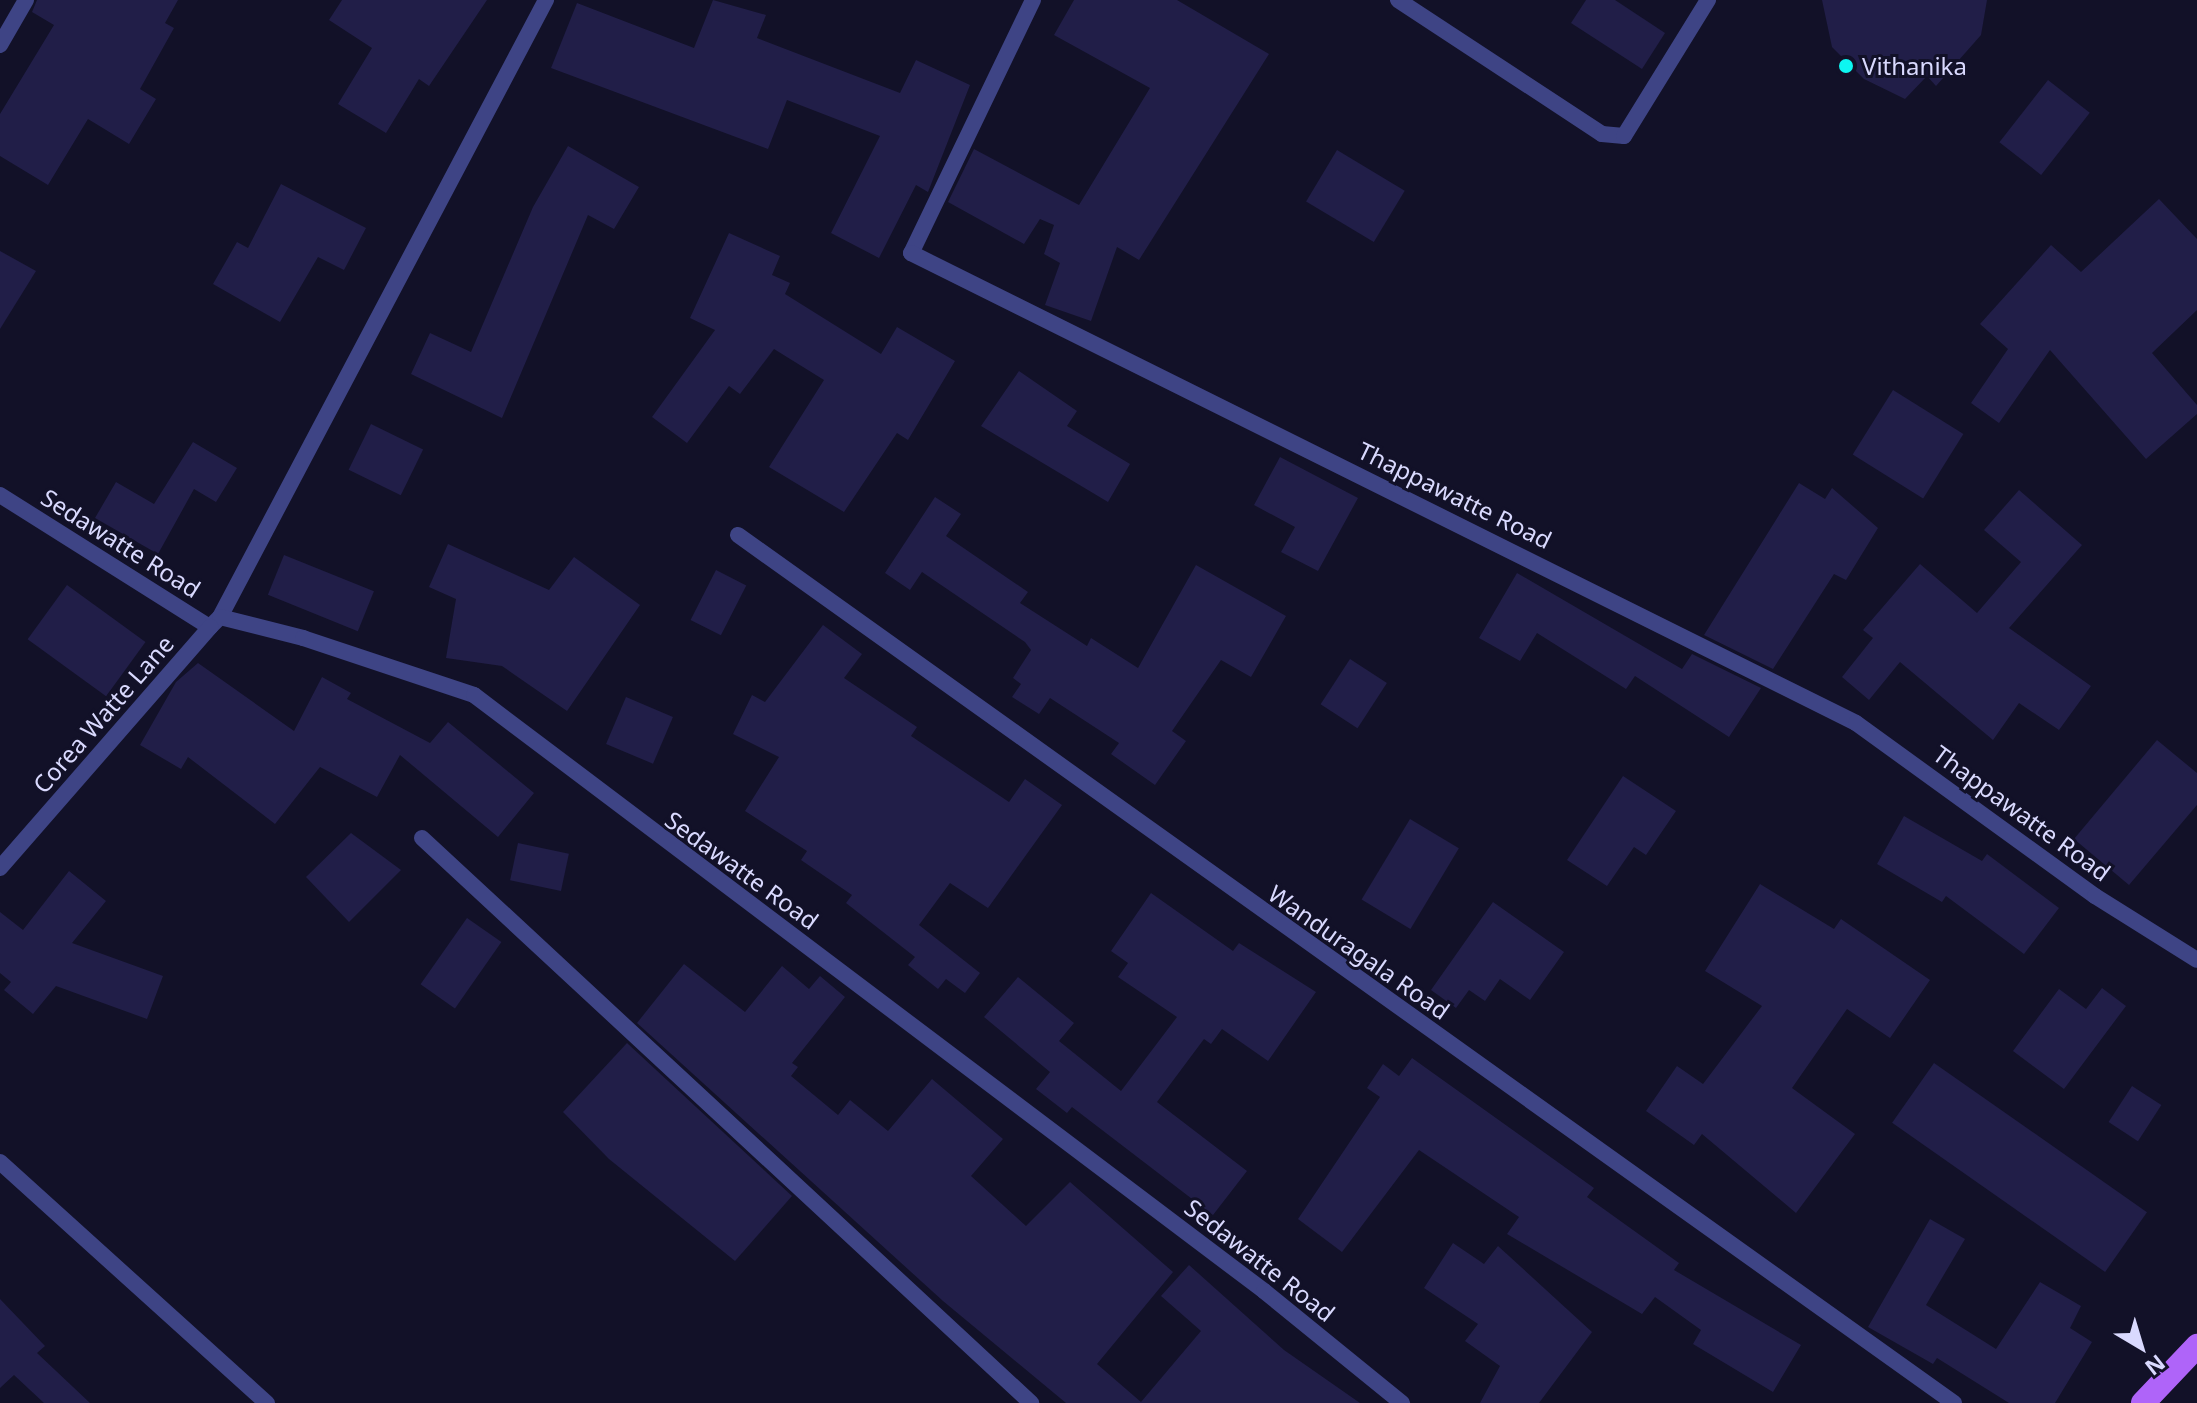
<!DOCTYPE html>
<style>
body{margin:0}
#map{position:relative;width:2197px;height:1403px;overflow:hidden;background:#121128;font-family:"Noto Sans",sans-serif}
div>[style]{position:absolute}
.building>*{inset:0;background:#211e48;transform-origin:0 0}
.lane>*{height:16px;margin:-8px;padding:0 8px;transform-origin:8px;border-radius:8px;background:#3e4485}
.street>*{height:16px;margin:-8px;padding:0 8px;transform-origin:8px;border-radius:8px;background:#3e4485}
.primary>*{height:24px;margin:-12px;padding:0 12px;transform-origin:12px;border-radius:12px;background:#af64f9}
.dots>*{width:22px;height:22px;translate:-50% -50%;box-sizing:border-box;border:4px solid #121128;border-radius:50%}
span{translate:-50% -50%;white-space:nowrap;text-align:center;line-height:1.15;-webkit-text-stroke:6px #121128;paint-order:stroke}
.poi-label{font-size:24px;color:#d9d9fe}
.left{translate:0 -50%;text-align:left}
.street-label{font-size:24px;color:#d9d9fe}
.north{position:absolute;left:2101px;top:1307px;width:80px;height:80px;-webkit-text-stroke:6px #121128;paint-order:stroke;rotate:142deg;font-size:22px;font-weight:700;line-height:32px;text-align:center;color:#d9d9fe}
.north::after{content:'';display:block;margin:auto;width:28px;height:36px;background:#d9d9fe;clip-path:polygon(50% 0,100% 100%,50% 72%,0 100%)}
</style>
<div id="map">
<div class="building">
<div style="clip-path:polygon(37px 0,178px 0,165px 23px,174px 28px,140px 89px,156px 99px,129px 144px,88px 119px,48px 185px,0 156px,0 114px,54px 25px,32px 12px)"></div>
<div style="clip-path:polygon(342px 0,487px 0,429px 86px,419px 79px,386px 133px,338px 104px,372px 48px,329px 20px)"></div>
<div style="clip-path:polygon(713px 0,766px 15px,757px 38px,900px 93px,916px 60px,970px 85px,928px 192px,916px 185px,879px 258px,831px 233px,880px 136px,787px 100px,768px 149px,551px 68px,577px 3px,694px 48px)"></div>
<div style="clip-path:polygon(1074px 0,1177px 0,1269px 54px,1139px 260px,1117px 247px,1091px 321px,1045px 305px,1060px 263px,1044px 254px,1054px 225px,1040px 219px,1024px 244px,948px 202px,974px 149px,1079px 205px,1150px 88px,1054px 35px)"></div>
<div style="clip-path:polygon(1586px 0,1615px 0,1665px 33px,1642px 69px,1571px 23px)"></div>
<div style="clip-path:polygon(1822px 0,1987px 0,1981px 35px,1936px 86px,1927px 76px,1905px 99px,1864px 79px,1832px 47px)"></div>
<div style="left:2048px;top:80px;width:53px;height:79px;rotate:38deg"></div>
<div style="clip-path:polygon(568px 146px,639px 187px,614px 229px,588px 215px,502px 418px,411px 374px,430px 333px,471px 352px,533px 207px)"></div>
<div style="left:1337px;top:150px;width:79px;height:60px;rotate:31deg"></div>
<div style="clip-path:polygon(281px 184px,366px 228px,344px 270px,318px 257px,280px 322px,213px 284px,237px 242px,248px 248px)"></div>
<div style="clip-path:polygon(2159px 199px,2197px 239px,2197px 310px,2152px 353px,2197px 405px,2197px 414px,2146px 459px,2050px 350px,1999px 423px,1971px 403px,2008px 349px,1980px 324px,2051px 245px,2081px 272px)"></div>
<div style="clip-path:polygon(729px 233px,780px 256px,772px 275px,790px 283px,785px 294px,881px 354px,897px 327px,955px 361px,908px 440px,897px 433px,844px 512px,769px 467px,824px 380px,774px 349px,740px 394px,729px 386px,687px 443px,652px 417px,715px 330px,690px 318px)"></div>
<div style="clip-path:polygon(0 251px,36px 271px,0 329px)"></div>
<div style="clip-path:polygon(1019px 371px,1077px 411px,1067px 426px,1130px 464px,1108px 502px,981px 426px)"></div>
<div style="left:1893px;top:390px;width:83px;height:76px;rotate:32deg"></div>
<div style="left:371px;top:424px;width:58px;height:51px;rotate:26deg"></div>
<div style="clip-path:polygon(193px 442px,237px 468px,216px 502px,194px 489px,158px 554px,95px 518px,116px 482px,154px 504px)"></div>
<div style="clip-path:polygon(1280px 457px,1358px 498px,1318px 571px,1281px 552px,1295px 527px,1254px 505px)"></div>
<div style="clip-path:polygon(1799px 483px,1825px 499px,1832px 488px,1878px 528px,1846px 580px,1834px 574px,1773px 669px,1704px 635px)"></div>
<div style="clip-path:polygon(2019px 490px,2082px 545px,2009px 628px,2091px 686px,2059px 730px,2019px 703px,1993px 740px,1900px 662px,1869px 700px,1842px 677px,1873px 638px,1863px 630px,1920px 564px,1977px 613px,2021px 562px,1984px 530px)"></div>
<div style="clip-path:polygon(935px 497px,961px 514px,946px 536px,1028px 592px,1020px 603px,1087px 646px,1091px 638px,1138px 668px,1196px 565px,1286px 616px,1251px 677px,1221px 660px,1172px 731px,1186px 741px,1155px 785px,1111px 754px,1119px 743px,1050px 698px,1039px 714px,1012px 697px,1021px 684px,1013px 678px,1031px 650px,1025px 642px,922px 572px,910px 590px,885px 573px)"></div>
<div style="clip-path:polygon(448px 544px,549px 590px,574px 557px,640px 605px,567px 711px,502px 666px,446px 658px,456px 599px,429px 587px)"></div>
<div style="left:284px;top:555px;width:97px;height:43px;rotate:22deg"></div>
<div style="left:716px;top:570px;width:34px;height:56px;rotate:27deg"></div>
<div style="clip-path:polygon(1517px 573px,1682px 669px,1692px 654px,1761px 688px,1729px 737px,1635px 676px,1626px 689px,1537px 633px,1520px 661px,1479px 638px)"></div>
<div style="left:67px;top:585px;width:97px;height:67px;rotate:36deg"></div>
<div style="clip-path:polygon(823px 625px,862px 654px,844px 678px,917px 727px,911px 736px,1009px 802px,1025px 779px,1062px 805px,988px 908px,950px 883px,919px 925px,980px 973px,965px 993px,946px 979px,938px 989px,908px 965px,915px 957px,846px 903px,852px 895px,801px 860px,807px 851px,745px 811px,779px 757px,733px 734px,752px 695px,765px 702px)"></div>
<div style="left:1350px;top:659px;width:44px;height:54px;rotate:33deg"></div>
<div style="clip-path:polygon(198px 663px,294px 731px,322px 677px,351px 693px,347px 699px,430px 743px,448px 722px,534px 793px,498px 837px,400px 755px,377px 797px,320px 767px,275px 824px,188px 757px,181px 769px,140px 745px,176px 682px)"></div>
<div style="left:626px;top:697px;width:51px;height:51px;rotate:23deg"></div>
<div style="clip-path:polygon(2157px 740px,2197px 773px,2197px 805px,2129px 885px,2074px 839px)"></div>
<div style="clip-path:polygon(1623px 776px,1676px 811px,1646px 855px,1634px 847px,1607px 886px,1567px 860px)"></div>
<div style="clip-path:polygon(1904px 816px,1982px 861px,1987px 854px,2059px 908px,2024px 954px,1946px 896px,1942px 902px,1877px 864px)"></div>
<div style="left:1410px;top:819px;width:57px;height:94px;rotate:31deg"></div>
<div style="clip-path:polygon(351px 833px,401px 870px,349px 922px,306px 877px)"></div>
<div style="left:518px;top:843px;width:52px;height:38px;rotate:12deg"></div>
<div style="clip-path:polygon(69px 871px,106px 901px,72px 943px,163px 976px,147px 1019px,56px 986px,33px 1014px,4px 990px,11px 982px,0 973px,0 912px,23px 930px)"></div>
<div style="clip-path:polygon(1760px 884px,1834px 929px,1841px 919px,1930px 980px,1890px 1038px,1847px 1009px,1792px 1088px,1855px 1134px,1796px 1213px,1702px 1134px,1694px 1145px,1646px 1111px,1677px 1066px,1703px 1084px,1762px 1006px,1705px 971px)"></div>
<div style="clip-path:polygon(1151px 893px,1233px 951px,1239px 943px,1316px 992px,1268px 1061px,1222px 1029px,1211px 1044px,1204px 1039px,1157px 1102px,1247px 1171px,1213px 1215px,1072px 1107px,1067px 1113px,1036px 1089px,1050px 1072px,984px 1017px,1018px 977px,1074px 1023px,1059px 1041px,1121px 1091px,1177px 1017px,1118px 977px,1128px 963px,1111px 951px)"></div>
<div style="clip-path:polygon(1493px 902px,1564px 952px,1530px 1000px,1500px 979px,1485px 1001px,1469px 990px,1456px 1008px,1431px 990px)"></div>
<div style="left:467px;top:918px;width:42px;height:81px;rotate:35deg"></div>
<div style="clip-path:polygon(684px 964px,745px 1012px,782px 966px,809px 989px,820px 976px,845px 997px,792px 1063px,798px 1067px,791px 1076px,838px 1115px,850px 1100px,888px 1131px,932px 1079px,1003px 1139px,971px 1176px,1026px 1226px,1070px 1182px,1173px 1272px,1097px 1364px,1141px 1402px,1201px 1331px,1161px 1296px,1189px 1265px,1284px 1350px,1360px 1403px,1066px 1403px,943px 1301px,637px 1023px)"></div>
<div style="clip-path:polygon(2102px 988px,2126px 1006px,2064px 1089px,2013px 1051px,2059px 989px,2086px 1009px)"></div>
<div style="clip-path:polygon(627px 1043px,792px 1196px,735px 1261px,609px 1159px,563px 1112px)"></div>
<div style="clip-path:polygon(1412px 1058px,1594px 1188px,1587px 1197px,1679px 1263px,1674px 1270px,1801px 1345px,1773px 1392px,1693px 1344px,1701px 1330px,1655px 1297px,1642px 1314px,1507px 1234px,1519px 1217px,1419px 1150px,1342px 1252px,1298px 1219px,1380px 1097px,1367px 1088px,1383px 1064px,1399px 1076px)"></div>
<div style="left:1934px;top:1063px;width:260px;height:73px;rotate:35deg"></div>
<div style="left:2132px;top:1086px;width:35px;height:43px;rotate:33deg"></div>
<div style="clip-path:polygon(1930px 1219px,1965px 1239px,1926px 1305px,1996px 1349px,2040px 1282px,2081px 1306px,2070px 1328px,2092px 1342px,2055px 1403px,2009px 1403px,1937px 1358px,1933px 1364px,1868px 1327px)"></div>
<div style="clip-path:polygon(1453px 1243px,1484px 1264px,1498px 1246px,1592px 1332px,1539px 1403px,1480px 1403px,1500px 1366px,1465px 1341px,1478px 1324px,1424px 1288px)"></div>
<div style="clip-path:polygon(0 1299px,45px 1346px,37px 1353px,90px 1403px,44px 1403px,14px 1375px,0 1388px)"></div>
</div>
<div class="lane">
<div style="left:220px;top:617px;width:698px;rotate:-62.15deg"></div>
<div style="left:0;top:1162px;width:360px;rotate:42.1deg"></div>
</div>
<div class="street">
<div style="left:1033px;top:0;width:281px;rotate:115.7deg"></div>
<div style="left:911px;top:253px;width:1055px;rotate:26.44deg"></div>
<div style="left:1856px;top:723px;width:295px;rotate:35.9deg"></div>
<div style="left:2095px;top:896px;width:120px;rotate:32.1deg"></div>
<div style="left:1398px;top:0;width:244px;rotate:33.3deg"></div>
<div style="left:1602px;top:134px;width:22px;rotate:5deg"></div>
<div style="left:1624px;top:136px;width:160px;rotate:-58.3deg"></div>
<div style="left:0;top:45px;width:52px;rotate:-60deg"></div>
<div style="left:0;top:495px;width:248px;rotate:32.2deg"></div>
<div style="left:210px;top:627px;width:14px;rotate:-45deg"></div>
<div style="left:220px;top:617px;width:86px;rotate:14.2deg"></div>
<div style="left:303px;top:638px;width:180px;rotate:18.4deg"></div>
<div style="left:474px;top:695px;width:990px;rotate:37.03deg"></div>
<div style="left:1264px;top:1291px;width:178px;rotate:39.1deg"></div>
<div style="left:738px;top:535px;width:1494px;rotate:35.52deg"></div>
<div style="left:422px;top:838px;width:831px;rotate:42.85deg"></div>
<div style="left:0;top:868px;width:320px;rotate:-48.9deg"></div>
</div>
<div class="primary">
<div style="left:2143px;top:1403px;width:79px;rotate:-46.5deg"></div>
</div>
<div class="dots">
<div style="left:1846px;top:66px;background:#0df6f1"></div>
</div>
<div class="poi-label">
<span class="left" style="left:1862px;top:66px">Vithanika</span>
</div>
<div class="street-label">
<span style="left:1455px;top:495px;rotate:26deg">Thappawatte Road</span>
<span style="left:121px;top:543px;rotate:32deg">Sedawatte Road</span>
<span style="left:103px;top:714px;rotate:-49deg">Corea Watte Lane</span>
<span style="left:2022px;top:813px;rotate:36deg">Thappawatte Road</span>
<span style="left:742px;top:870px;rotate:36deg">Sedawatte Road</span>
<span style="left:1359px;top:952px;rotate:35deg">Wanduragala Road</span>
<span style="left:1260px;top:1260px;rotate:38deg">Sedawatte Road</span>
</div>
<div class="north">N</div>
</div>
